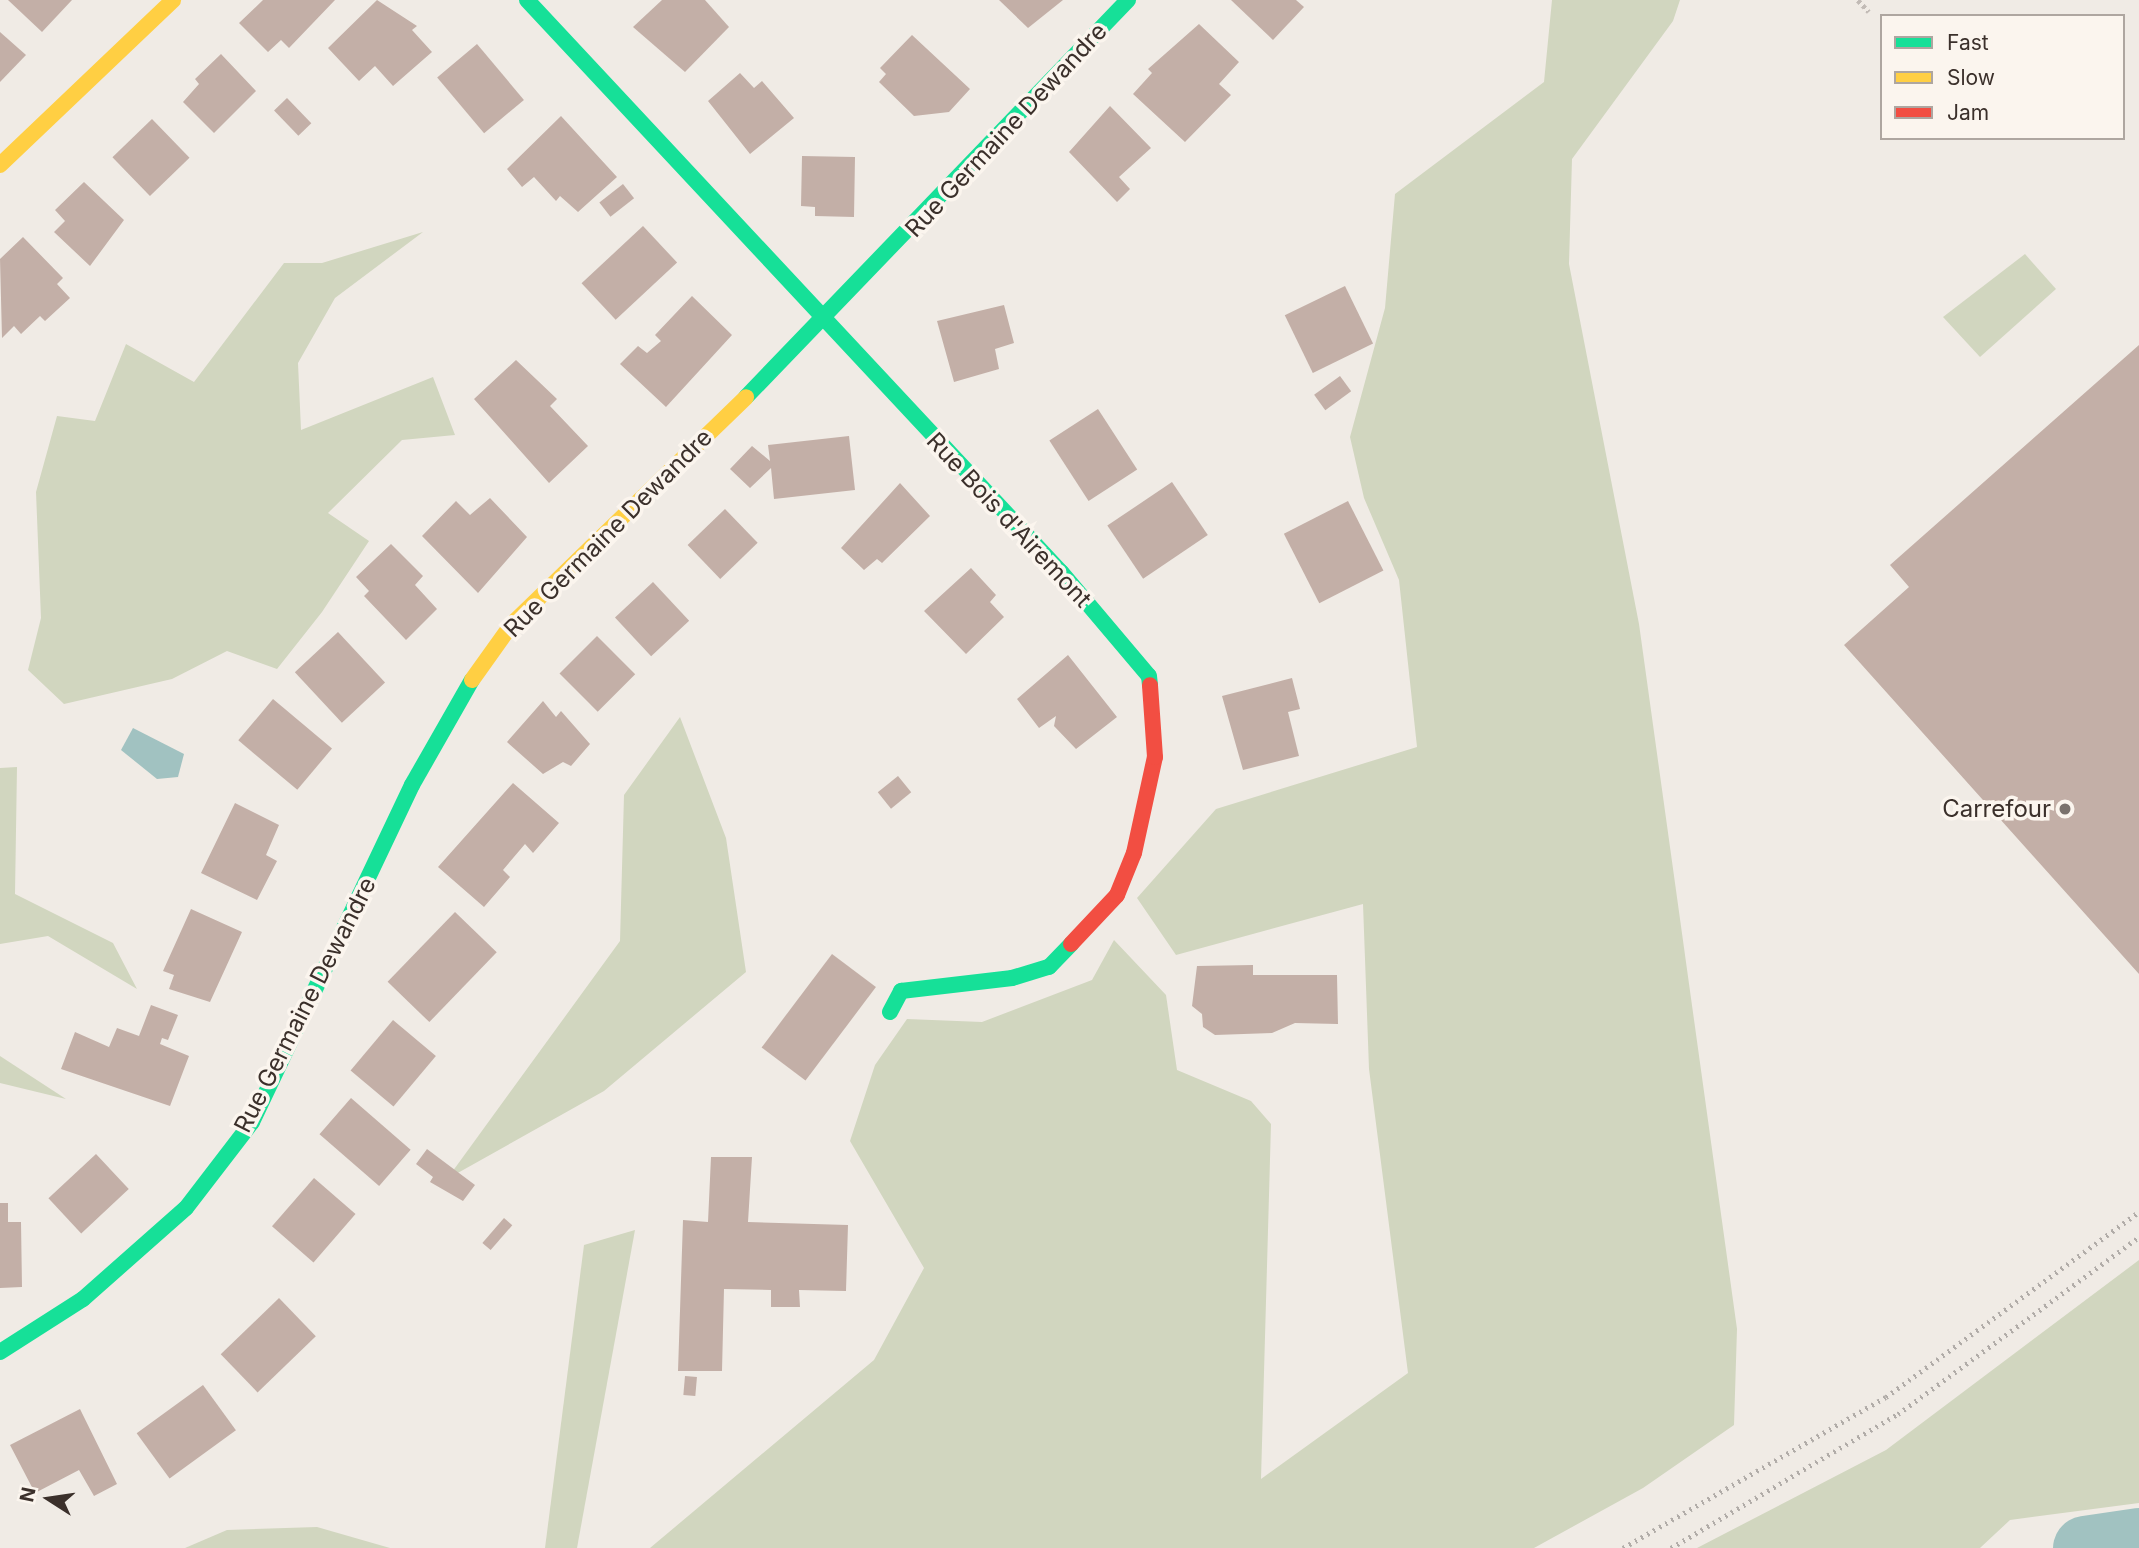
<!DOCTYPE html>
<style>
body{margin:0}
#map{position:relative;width:2139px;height:1548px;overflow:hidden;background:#f0ebe5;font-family:Inter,sans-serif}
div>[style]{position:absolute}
.green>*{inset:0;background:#d1d6bf}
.water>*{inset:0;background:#a1c2c1}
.river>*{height:65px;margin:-32.5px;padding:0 32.5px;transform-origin:32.5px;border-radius:32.5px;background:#a1c2c1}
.building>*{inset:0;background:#c3afa7;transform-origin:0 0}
.path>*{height:4.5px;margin-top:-2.25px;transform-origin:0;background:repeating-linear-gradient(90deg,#c2bbb6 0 3.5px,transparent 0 7px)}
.fast>*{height:16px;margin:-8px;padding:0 8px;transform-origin:8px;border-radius:8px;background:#16e098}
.slow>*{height:16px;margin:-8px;padding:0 8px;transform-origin:8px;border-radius:8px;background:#ffcf43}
.jam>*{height:16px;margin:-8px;padding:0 8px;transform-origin:8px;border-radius:8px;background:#f24e42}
.rail>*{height:5px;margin-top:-2.5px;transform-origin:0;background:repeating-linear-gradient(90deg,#b1aca8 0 2px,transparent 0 7px)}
.dots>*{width:19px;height:19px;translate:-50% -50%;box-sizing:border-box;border:4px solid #fbf5ee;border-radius:50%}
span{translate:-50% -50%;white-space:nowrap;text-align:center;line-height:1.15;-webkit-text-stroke:7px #fbf5ee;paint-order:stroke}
.street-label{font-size:24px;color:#3b302b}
.poi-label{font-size:24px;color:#3b302b}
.right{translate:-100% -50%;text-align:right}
.legend{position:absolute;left:1880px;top:14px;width:245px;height:126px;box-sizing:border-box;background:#fbf5ee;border:2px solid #aea6a0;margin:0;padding:9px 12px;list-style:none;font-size:21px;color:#3b302b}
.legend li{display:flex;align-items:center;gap:14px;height:35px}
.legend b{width:35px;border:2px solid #aea6a0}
.north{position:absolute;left:14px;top:1464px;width:70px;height:70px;-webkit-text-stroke:5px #fbf5ee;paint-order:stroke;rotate:282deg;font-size:19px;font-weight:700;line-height:28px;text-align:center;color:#3b302b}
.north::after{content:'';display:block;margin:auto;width:24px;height:32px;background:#3b302b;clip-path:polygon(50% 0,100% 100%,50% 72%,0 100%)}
</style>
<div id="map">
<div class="green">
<div style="clip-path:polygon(1552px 0,1680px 0,1673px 21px,1572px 159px,1569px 264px,1639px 624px,1737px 1329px,1734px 1425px,1643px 1488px,1534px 1548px,650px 1548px,874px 1360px,924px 1268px,850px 1141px,875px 1065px,907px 1019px,982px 1022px,1092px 980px,1114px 940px,1166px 995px,1177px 1070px,1251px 1101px,1271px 1124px,1261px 1479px,1408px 1373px,1369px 1069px,1363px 904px,1176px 955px,1137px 898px,1216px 809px,1417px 747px,1399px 580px,1364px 498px,1350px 437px,1385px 308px,1395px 194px,1544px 82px)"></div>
<div style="clip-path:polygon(423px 232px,335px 298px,298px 363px,301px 430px,433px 377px,455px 435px,402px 440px,328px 513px,369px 541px,322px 612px,277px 669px,227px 651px,172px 679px,64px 704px,28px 670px,41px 618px,36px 492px,57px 416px,95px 421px,126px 344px,194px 382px,284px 263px,322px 263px)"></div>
<div style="clip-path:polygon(2025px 254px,2056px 289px,1980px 357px,1943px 317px)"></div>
<div style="clip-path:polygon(680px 717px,726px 838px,746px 972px,604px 1091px,447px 1179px,620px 941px,624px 795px)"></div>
<div style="clip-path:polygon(17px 767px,15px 894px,113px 943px,137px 989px,48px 936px,0 944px,0 768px)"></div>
<div style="clip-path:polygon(0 1056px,66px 1099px,0 1083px)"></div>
<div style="clip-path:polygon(635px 1230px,577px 1548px,545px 1548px,584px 1245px)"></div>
<div style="clip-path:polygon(2139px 1260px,2139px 1503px,2010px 1520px,1980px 1548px,1697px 1548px,1886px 1450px)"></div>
<div style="clip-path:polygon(317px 1527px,390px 1548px,185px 1548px,227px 1530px)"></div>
</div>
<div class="water">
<div style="clip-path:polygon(133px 728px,184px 754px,178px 777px,157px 779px,121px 750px)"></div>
</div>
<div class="river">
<div style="left:2085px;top:1548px;width:55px;rotate:-8.4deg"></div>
</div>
<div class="building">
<div style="clip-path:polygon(8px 0,72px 0,42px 32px)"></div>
<div style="clip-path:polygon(263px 0,335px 0,289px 48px,281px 40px,268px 52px,239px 23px)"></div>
<div style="clip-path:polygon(377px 0,417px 26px,412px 30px,432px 52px,393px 86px,375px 66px,359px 81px,328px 48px)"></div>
<div style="clip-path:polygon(662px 0,705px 0,729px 27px,685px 72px,633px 27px)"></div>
<div style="clip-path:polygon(999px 0,1063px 0,1028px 28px)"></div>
<div style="clip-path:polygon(1231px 0,1296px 0,1304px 7px,1273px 40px)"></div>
<div style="clip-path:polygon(1199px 24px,1239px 62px,1219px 84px,1231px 95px,1185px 142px,1133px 94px,1152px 73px,1148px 69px)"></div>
<div style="clip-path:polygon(0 32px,26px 55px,0 82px)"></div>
<div style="clip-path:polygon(912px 35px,970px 89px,949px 112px,914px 116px,879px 82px,886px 74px,880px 68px)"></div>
<div style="left:477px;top:44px;width:73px;height:52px;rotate:50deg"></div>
<div style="clip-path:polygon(221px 54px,256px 91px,214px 133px,183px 102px,199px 84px,195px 79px)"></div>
<div style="clip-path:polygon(740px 73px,754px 88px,762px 81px,794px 118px,750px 154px,708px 101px)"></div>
<div style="left:287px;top:98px;width:35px;height:18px;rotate:46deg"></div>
<div style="clip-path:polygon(1110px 106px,1151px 148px,1119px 177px,1130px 189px,1117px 202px,1069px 152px)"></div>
<div style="clip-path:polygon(561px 116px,617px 177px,578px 212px,560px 196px,556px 201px,534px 177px,522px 187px,507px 169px)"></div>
<div style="left:152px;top:119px;width:54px;height:55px;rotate:46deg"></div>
<div style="clip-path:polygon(802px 156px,855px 157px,854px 217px,815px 216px,815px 207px,801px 206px)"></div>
<div style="clip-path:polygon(84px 182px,124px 220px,90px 266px,54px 232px,65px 221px,55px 210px)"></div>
<div style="left:623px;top:184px;width:18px;height:30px;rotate:52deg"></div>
<div style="left:643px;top:226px;width:50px;height:84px;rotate:47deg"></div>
<div style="clip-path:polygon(23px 237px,63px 278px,57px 284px,70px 298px,45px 321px,40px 316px,21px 334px,14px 326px,2px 338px,0 259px)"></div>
<div style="left:1345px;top:286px;width:64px;height:67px;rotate:64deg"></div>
<div style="clip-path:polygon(692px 296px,732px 335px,666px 407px,620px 364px,638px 346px,647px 353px,661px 341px,655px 335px)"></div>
<div style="clip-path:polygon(1004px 305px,1014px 343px,995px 349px,999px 369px,954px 382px,937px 321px)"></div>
<div style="clip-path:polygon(2139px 345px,2139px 974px,1844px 645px,1909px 587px,1890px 565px)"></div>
<div style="clip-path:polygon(516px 360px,557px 399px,550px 406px,588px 446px,549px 483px,474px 399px)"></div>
<div style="left:1340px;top:376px;width:19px;height:32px;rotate:54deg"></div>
<div style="left:1098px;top:409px;width:72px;height:58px;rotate:57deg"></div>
<div style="clip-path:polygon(849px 436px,855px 490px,774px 499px,771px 468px,750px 488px,730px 469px,752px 446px,770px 461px,768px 445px)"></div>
<div style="left:1172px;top:482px;width:64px;height:78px;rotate:56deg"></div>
<div style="clip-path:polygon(900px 483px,930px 516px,882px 563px,877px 559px,864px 570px,841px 548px)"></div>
<div style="clip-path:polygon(490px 498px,527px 537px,478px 593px,422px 536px,456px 501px,470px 515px)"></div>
<div style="left:1348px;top:501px;width:78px;height:72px;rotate:63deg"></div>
<div style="left:725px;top:509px;width:47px;height:52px;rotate:46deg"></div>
<div style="clip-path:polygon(391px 544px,423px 576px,415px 585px,437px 609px,406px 640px,364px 596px,369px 591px,356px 577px)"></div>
<div style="clip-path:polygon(971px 568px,996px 595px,990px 602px,1004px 617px,966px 654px,924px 611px)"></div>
<div style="left:653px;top:582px;width:53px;height:52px;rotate:47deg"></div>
<div style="left:338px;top:632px;width:69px;height:59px;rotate:47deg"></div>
<div style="left:597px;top:636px;width:54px;height:53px;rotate:45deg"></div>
<div style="clip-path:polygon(1068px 655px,1117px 717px,1076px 749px,1054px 726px,1056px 716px,1039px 728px,1017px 699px)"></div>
<div style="clip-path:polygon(1292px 678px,1300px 709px,1288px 712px,1299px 756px,1243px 770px,1222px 696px)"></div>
<div style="left:273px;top:699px;width:77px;height:54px;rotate:40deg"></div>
<div style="clip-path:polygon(543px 701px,556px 717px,561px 711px,590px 744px,571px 766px,563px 762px,543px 774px,507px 742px)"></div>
<div style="left:898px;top:776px;width:21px;height:26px;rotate:51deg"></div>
<div style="clip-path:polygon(513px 783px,559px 823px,533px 853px,525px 844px,503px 870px,510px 877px,484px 907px,438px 867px)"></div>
<div style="clip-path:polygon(235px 803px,279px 825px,266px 855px,277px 861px,257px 900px,201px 873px)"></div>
<div style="clip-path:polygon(191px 909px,242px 932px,210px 1002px,169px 989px,174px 975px,163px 971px)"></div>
<div style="left:455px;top:912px;width:58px;height:97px;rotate:44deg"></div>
<div style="left:832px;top:954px;width:55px;height:117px;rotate:37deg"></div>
<div style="clip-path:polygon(1253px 965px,1253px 975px,1337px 975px,1338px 1024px,1295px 1023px,1272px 1033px,1215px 1035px,1203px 1027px,1202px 1014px,1192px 1006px,1197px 966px)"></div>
<div style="clip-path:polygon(151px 1005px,178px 1015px,168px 1040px,162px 1038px,160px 1044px,189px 1056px,170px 1106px,61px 1069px,75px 1032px,109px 1047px,117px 1028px,139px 1036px)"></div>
<div style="left:393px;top:1020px;width:56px;height:66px;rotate:40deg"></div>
<div style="left:351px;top:1098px;width:79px;height:48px;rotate:41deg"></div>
<div style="clip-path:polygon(427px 1149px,475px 1185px,463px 1201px,430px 1182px,433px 1177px,416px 1164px)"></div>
<div style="left:96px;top:1154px;width:48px;height:65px;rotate:47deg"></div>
<div style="clip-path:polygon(711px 1157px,752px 1157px,748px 1222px,848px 1225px,846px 1291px,799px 1290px,800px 1307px,771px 1307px,771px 1290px,724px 1289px,722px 1371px,678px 1371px,683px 1220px,708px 1222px)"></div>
<div style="left:314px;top:1178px;width:55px;height:64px;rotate:41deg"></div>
<div style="clip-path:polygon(0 1203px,8px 1203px,8px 1222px,21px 1222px,22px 1287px,0 1288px)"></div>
<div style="left:504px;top:1218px;width:11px;height:33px;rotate:41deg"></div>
<div style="left:279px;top:1298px;width:53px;height:81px;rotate:46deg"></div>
<div style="left:685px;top:1376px;width:12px;height:19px;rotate:5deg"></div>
<div style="left:203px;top:1385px;width:56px;height:82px;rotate:54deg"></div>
<div style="clip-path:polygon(80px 1409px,117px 1484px,94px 1496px,79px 1470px,35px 1493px,10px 1445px)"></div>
</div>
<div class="path">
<div style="left:1858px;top:0;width:16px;rotate:47deg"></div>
</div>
<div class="fast">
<div style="left:527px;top:0;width:783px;rotate:46.97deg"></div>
<div style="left:1061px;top:572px;width:136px;rotate:49.8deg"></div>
<div style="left:1149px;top:676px;width:9px;rotate:84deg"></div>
<div style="left:746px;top:397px;width:551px;rotate:-46.1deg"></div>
<div style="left:890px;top:1012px;width:24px;rotate:-62deg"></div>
<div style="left:901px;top:991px;width:112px;rotate:-6.7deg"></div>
<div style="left:1012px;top:978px;width:39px;rotate:-17deg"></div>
<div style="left:1049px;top:967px;width:32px;rotate:-46deg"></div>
<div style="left:0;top:1352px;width:98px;rotate:-32.6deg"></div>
<div style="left:83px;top:1299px;width:137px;rotate:-41.5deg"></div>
<div style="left:186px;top:1208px;width:108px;rotate:-52.5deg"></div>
<div style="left:252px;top:1122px;width:373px;rotate:-64.6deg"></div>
<div style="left:412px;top:785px;width:121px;rotate:-60.3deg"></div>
</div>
<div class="slow">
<div style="left:0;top:165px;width:239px;rotate:-43.6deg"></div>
<div style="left:472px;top:680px;width:69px;rotate:-54.5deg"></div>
<div style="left:512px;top:624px;width:326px;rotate:-44.1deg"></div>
</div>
<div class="jam">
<div style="left:1071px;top:944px;width:67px;rotate:-46.8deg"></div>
<div style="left:1117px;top:895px;width:45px;rotate:-68deg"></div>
<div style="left:1134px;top:853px;width:98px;rotate:-77.7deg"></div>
<div style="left:1155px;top:757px;width:72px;rotate:-94deg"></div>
</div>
<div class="rail">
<div style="left:1623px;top:1548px;width:303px;rotate:-29.9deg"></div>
<div style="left:1886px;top:1397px;width:313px;rotate:-36.2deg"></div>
<div style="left:1671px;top:1548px;width:264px;rotate:-30.6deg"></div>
<div style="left:1898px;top:1414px;width:299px;rotate:-36.3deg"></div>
</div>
<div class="dots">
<div style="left:2065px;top:809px;background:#7a716c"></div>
</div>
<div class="street-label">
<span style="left:1006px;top:130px;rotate:-47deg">Rue Germaine Dewandre</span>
<span style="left:1009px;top:520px;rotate:47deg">Rue Bois d'Airemont</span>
<span style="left:608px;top:533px;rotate:-45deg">Rue Germaine Dewandre</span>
<span style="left:305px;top:1005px;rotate:-63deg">Rue Germaine Dewandre</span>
</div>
<div class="poi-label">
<span class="right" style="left:2051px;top:809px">Carrefour</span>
</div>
<ul class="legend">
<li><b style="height:9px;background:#16e098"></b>Fast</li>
<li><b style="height:9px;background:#ffcf43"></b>Slow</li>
<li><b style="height:9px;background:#f24e42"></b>Jam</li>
</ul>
<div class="north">N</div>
</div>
